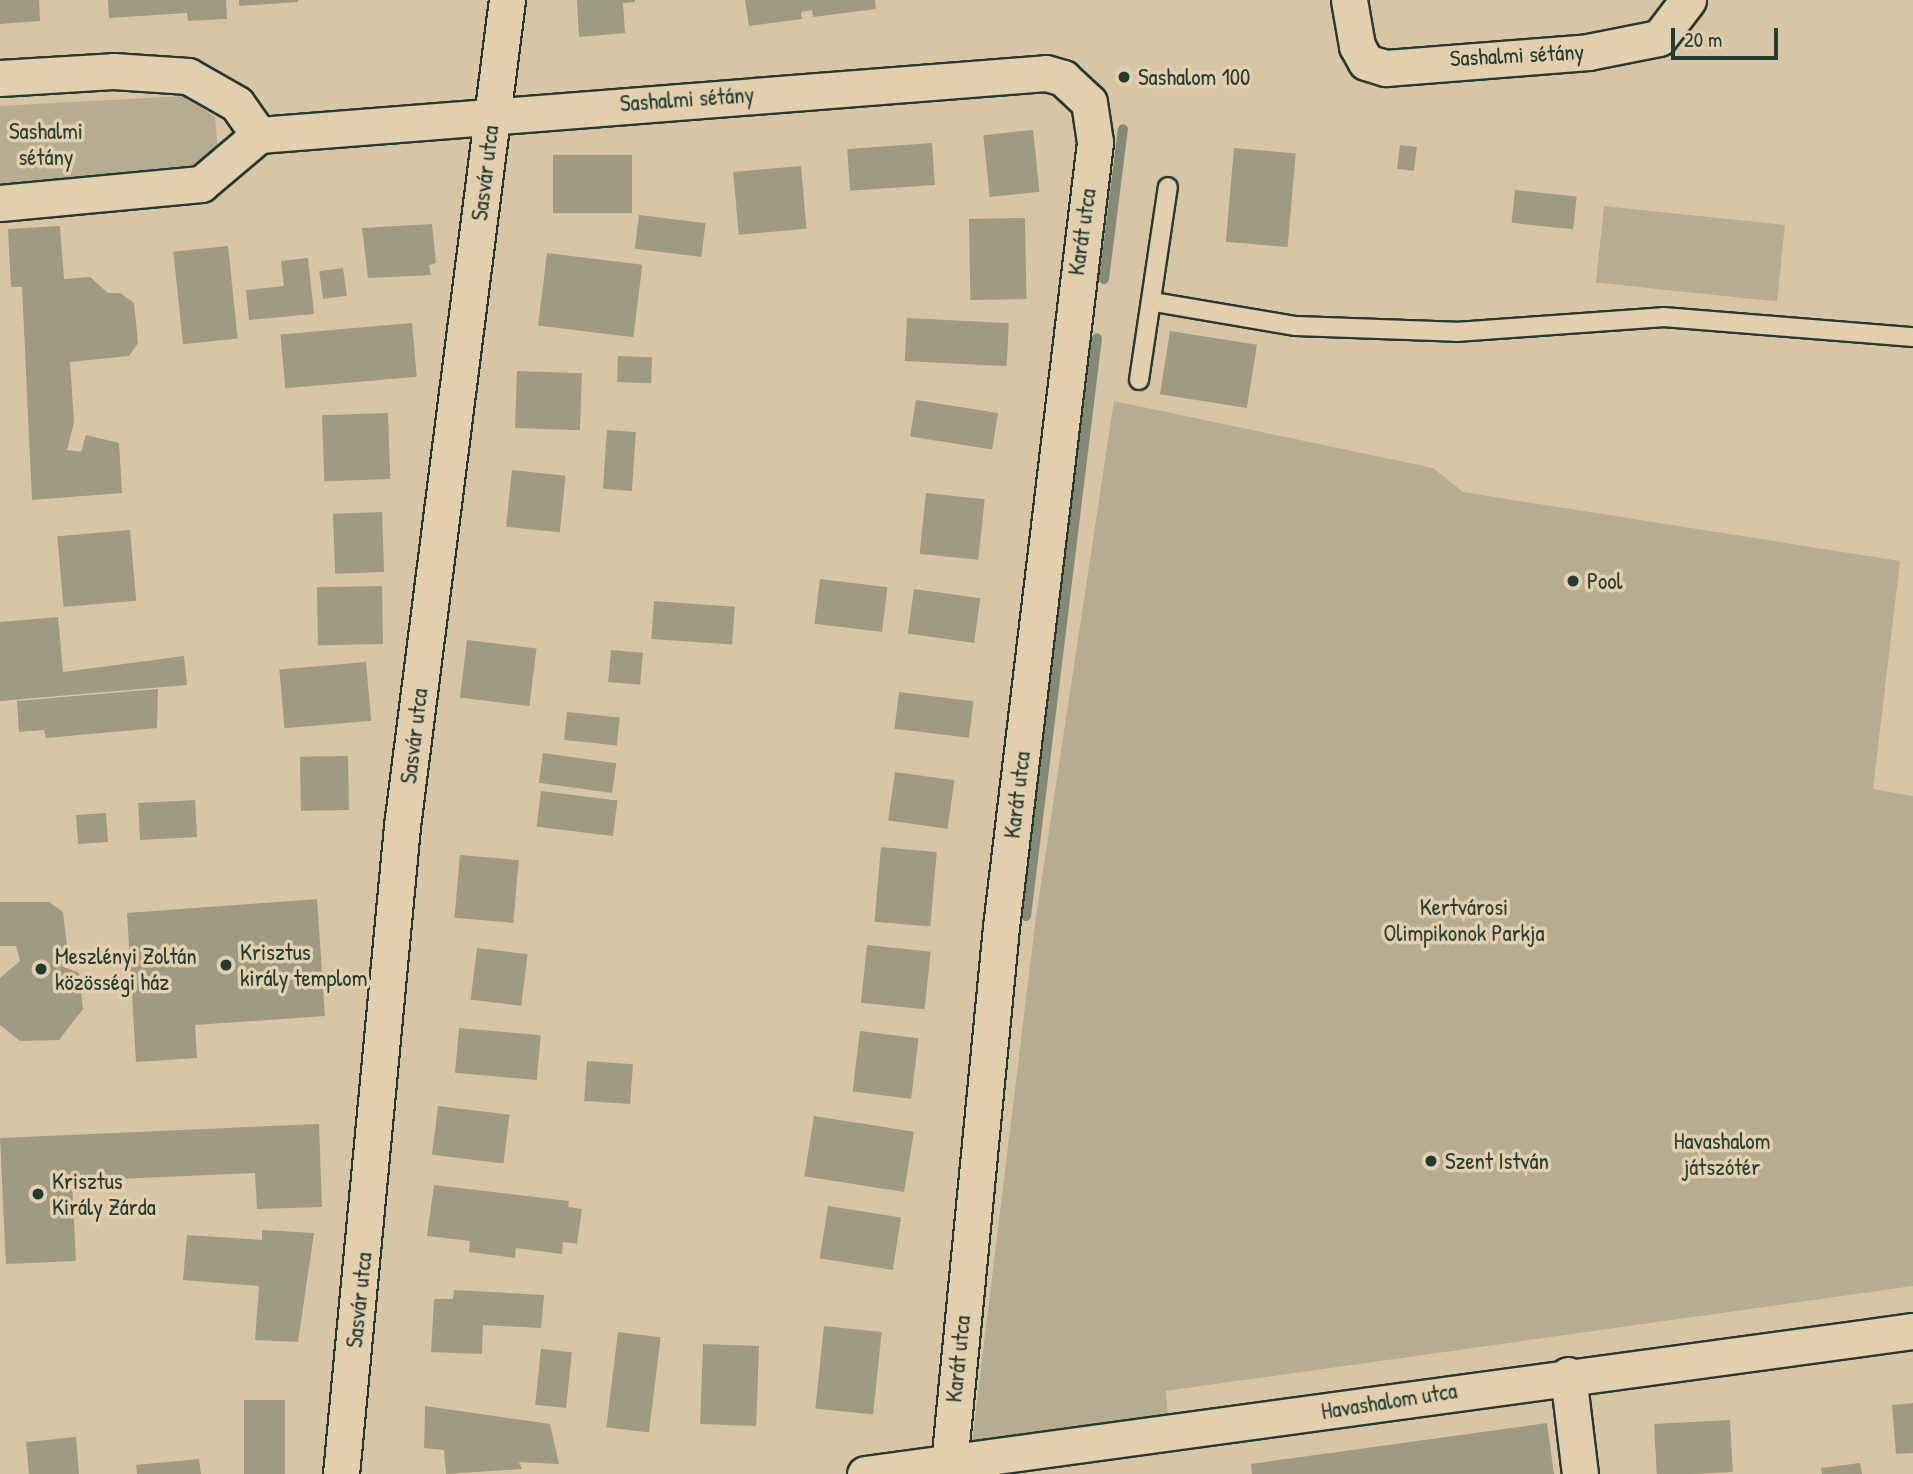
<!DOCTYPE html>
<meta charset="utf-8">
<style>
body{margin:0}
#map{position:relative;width:1913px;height:1474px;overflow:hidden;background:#d7c5a6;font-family:"Patrick Hand",sans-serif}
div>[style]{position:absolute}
.green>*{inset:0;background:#b5ac91;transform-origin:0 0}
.stream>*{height:10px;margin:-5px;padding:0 5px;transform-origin:5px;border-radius:5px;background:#868a74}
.building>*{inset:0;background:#9e9b82;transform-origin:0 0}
.roads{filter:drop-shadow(2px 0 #1f3d34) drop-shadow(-2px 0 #1f3d34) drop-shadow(0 2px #1f3d34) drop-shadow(0 -2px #1f3d34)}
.lane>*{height:18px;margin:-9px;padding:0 9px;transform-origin:9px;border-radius:9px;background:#e3cead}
.street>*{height:35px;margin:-17.5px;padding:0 17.5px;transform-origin:17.5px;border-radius:17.5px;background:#e3cead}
.dots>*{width:19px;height:19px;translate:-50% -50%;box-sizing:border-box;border:4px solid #e3cead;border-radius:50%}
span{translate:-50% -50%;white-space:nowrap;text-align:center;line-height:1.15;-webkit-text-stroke:7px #e3cead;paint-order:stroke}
.street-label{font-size:23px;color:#1f3d34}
.poi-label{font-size:23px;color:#1f3d34}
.left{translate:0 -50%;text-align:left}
.park-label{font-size:23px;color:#264339}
.scale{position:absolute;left:1671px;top:28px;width:107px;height:32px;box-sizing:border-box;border:4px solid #1f3d34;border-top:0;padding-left:9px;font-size:21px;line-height:24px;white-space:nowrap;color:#1f3d34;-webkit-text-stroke:5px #e3cead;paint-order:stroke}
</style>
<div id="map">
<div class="green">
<div style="clip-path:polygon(184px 96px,215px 117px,218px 151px,194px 173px,0 190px,0 106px)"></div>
<div style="left:1604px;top:206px;width:182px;height:77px;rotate:6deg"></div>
<div style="clip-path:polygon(1114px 401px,1433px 468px,1463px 492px,1900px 561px,1873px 789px,1913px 796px,1913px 1286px,1166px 1391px,1168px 1418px,971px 1450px,1036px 917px)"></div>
</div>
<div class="stream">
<div style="left:1104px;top:279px;width:151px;rotate:-82.8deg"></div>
<div style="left:1026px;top:916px;width:582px;rotate:-83deg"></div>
</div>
<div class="building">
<div style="clip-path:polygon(0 0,39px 0,40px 21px,0 24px)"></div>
<div style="clip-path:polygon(108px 0,226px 0,227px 19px,188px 21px,187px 13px,109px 18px)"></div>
<div style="clip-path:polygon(239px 0,298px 0,298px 2px,239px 6px)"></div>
<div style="clip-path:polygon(577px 0,635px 0,635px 2px,623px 3px,625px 33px,579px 37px)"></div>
<div style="clip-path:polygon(745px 0,875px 0,876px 9px,813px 17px,812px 10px,801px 12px,802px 19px,749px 26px)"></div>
<div style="left:1033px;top:130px;width:62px;height:50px;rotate:84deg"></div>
<div style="left:932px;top:143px;width:42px;height:85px;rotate:86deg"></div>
<div style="left:1400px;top:145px;width:17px;height:24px;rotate:7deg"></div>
<div style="left:1234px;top:148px;width:62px;height:94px;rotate:5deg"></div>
<div style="left:553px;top:155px;width:79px;height:58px"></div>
<div style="left:801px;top:166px;width:63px;height:68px;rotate:85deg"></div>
<div style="left:1515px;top:190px;width:62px;height:33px;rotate:6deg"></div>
<div style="left:639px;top:215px;width:67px;height:34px;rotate:7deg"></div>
<div style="left:1025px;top:218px;width:81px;height:56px;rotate:89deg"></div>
<div style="clip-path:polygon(432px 224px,436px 263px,429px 265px,431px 275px,368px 278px,362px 228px)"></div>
<div style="clip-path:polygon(60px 226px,64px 279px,90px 277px,108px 293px,120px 293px,134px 303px,138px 343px,129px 356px,70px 362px,74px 422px,67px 450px,81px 452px,86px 435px,119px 443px,122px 493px,32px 500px,22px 287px,11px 287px,8px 229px)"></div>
<div style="left:228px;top:246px;width:93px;height:55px;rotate:84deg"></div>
<div style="left:547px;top:253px;width:96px;height:73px;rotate:7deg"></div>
<div style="clip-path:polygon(308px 258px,314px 314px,249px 320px,246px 290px,284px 286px,281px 261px)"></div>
<div style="left:343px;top:268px;width:28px;height:24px;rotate:82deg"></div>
<div style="left:907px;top:318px;width:102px;height:43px;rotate:3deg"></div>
<div style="left:412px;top:323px;width:54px;height:132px;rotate:85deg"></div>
<div style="left:1170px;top:331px;width:88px;height:64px;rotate:9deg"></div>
<div style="left:618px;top:356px;width:34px;height:26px;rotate:2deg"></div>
<div style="left:517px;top:371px;width:65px;height:57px;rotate:2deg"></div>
<div style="left:916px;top:400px;width:83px;height:37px;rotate:9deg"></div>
<div style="left:388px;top:413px;width:66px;height:66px;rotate:88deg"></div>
<div style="left:607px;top:430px;width:29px;height:59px;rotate:4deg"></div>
<div style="left:512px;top:470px;width:54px;height:57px;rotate:6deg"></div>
<div style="left:926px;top:493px;width:59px;height:61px;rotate:6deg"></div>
<div style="left:382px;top:512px;width:60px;height:49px;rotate:88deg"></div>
<div style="left:130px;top:530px;width:71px;height:73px;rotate:85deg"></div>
<div style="left:820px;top:579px;width:68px;height:45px;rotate:7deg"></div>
<div style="left:382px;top:586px;width:58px;height:65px;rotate:89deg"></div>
<div style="left:914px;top:589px;width:67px;height:45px;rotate:8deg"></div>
<div style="left:654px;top:601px;width:81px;height:38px;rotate:4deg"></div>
<div style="clip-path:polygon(58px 617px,63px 672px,184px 656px,187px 685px,0 701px,0 622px)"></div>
<div style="left:467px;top:640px;width:70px;height:58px;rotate:7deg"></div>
<div style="left:611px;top:650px;width:32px;height:32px;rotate:5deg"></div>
<div style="left:366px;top:662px;width:59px;height:87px;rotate:85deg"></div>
<div style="clip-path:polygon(158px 689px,157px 728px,46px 738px,44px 730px,19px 732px,17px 701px)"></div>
<div style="left:899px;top:692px;width:75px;height:37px;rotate:7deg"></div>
<div style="left:567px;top:712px;width:53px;height:28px;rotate:6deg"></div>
<div style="left:543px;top:753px;width:74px;height:30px;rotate:8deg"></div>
<div style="left:348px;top:756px;width:54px;height:48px;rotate:89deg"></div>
<div style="left:895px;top:772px;width:60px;height:49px;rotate:8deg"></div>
<div style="left:541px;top:791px;width:77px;height:36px;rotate:7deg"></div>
<div style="left:195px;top:800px;width:37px;height:57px;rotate:87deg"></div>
<div style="left:106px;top:813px;width:29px;height:30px;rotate:86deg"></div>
<div style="left:881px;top:847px;width:56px;height:75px;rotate:5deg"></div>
<div style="left:460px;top:855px;width:59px;height:63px;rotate:5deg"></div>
<div style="clip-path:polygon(317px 899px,325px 1016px,195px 1025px,197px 1058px,136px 1062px,127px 913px)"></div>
<div style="clip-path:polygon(0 902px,49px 902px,63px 912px,67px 945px,62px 966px,79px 973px,83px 1009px,59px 1040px,20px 1041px,0 1025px,0 978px,20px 961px,16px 946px,0 946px)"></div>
<div style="left:867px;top:945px;width:64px;height:58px;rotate:6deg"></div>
<div style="left:477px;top:948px;width:51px;height:52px;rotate:7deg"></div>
<div style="left:459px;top:1028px;width:82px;height:45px;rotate:5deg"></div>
<div style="left:860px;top:1031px;width:59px;height:61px;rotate:7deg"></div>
<div style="left:587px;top:1061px;width:46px;height:40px;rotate:4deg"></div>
<div style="left:438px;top:1106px;width:72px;height:49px;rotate:7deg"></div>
<div style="left:814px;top:1116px;width:101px;height:61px;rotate:9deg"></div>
<div style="clip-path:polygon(319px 1124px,322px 1207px,257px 1209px,255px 1173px,72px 1181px,76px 1261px,6px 1264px,0 1138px)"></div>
<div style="clip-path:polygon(434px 1185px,569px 1201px,568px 1207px,582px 1209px,577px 1244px,563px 1242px,562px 1254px,516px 1248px,515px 1258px,469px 1252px,470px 1241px,427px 1236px)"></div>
<div style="left:828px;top:1206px;width:74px;height:53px;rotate:9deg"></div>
<div style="clip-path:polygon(262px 1230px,314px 1233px,298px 1342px,255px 1340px,259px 1286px,183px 1280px,187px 1235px,262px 1240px)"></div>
<div style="clip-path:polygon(454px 1290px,544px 1295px,541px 1328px,483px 1325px,482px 1354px,431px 1352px,434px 1299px,453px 1299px)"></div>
<div style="left:824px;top:1326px;width:58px;height:83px;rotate:6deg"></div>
<div style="left:618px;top:1332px;width:43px;height:96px;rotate:7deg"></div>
<div style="left:703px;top:1344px;width:56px;height:80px;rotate:2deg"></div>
<div style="left:541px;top:1349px;width:31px;height:56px;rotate:6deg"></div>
<div style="left:244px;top:1400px;width:41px;height:74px"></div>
<div style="clip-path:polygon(1913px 1403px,1913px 1453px,1896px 1454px,1892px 1405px)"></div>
<div style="clip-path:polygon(425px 1406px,550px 1424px,559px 1464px,519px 1462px,522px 1469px,446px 1474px,444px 1450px,424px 1448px)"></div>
<div style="left:1730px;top:1420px;width:52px;height:76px;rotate:87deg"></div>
<div style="clip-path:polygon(1547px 1423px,1554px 1474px,1252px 1474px,1251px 1464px)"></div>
<div style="clip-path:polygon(76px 1437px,79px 1474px,29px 1474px,26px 1442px)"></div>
<div style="clip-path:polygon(199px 1459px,201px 1474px,137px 1474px,136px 1465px)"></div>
<div style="clip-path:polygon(1860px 1463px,1862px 1474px,1822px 1474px,1821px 1468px)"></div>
</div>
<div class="roads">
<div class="lane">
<div style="left:1154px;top:302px;width:144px;rotate:9.6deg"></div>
<div style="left:1296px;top:326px;width:160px;rotate:2.1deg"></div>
<div style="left:1456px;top:332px;width:208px;rotate:-4.1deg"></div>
<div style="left:1663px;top:317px;width:251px;rotate:4.6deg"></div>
<div style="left:1139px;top:380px;width:195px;rotate:-81.5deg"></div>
</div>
<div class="street">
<div style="left:1349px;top:0;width:47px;rotate:80.1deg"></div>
<div style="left:1357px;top:46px;width:18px;rotate:61deg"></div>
<div style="left:1366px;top:62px;width:21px;rotate:17deg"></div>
<div style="left:1386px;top:68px;width:203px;rotate:-4.5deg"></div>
<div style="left:1588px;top:52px;width:72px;rotate:-11.2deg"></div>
<div style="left:1659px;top:38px;width:48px;rotate:-52.7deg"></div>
<div style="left:0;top:78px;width:113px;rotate:-3.5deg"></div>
<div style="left:113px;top:71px;width:75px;rotate:3.8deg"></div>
<div style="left:188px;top:76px;width:56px;rotate:29.7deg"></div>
<div style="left:237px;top:104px;width:38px;rotate:55deg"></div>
<div style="left:0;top:203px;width:202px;rotate:-5.4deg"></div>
<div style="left:201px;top:184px;width:76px;rotate:-40.2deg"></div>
<div style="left:259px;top:135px;width:789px;rotate:-4.5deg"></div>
<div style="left:1046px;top:73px;width:18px;rotate:16deg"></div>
<div style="left:1063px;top:78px;width:35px;rotate:43deg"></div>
<div style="left:1089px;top:102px;width:40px;rotate:81.5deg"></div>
<div style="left:1095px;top:142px;width:791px;rotate:96.83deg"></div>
<div style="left:1001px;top:927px;width:550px;rotate:95.53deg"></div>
<div style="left:1568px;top:1375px;width:100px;rotate:83.1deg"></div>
<div style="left:341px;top:1474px;width:651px;rotate:-84.62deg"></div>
<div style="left:402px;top:826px;width:833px;rotate:-82.76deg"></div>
<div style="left:865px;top:1474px;width:1058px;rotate:-7.77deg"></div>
</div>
</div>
<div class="dots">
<div style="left:1124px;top:77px;background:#1f3d34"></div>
<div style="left:1573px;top:581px;background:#1f3d34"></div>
<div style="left:226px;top:965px;background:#1f3d34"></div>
<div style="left:41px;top:969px;background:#1f3d34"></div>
<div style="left:1431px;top:1161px;background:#1f3d34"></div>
<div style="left:38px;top:1194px;background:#1f3d34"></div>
</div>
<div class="street-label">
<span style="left:1517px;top:55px;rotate:-3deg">Sashalmi sétány</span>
<span style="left:687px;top:99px;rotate:-4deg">Sashalmi sétány</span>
<span style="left:485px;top:173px;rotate:-83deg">Sasvár utca</span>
<span style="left:1082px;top:232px;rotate:-82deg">Karát utca</span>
<span style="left:414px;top:736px;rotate:-83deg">Sasvár utca</span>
<span style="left:1017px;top:795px;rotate:-83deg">Karát utca</span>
<span style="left:359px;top:1300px;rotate:-84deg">Sasvár utca</span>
<span style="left:958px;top:1359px;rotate:-84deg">Karát utca</span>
<span style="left:1389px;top:1401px;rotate:-9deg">Havashalom utca</span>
</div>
<div class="poi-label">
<span class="left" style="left:1138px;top:77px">Sashalom 100</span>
<span class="left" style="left:1587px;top:581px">Pool</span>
<span class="left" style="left:240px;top:965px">Krisztus<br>király templom</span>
<span class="left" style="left:55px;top:969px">Meszlényi Zoltán<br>közösségi ház</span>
<span class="left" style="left:1445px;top:1161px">Szent István</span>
<span class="left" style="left:52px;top:1194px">Krisztus<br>Király Zárda</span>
</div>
<div class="park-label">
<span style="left:46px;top:144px">Sashalmi<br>sétány</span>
<span style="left:1464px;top:920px">Kertvárosi<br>Olimpikonok Parkja</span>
<span style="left:1722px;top:1154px">Havashalom<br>játszótér</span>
</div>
<div class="scale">20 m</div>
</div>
